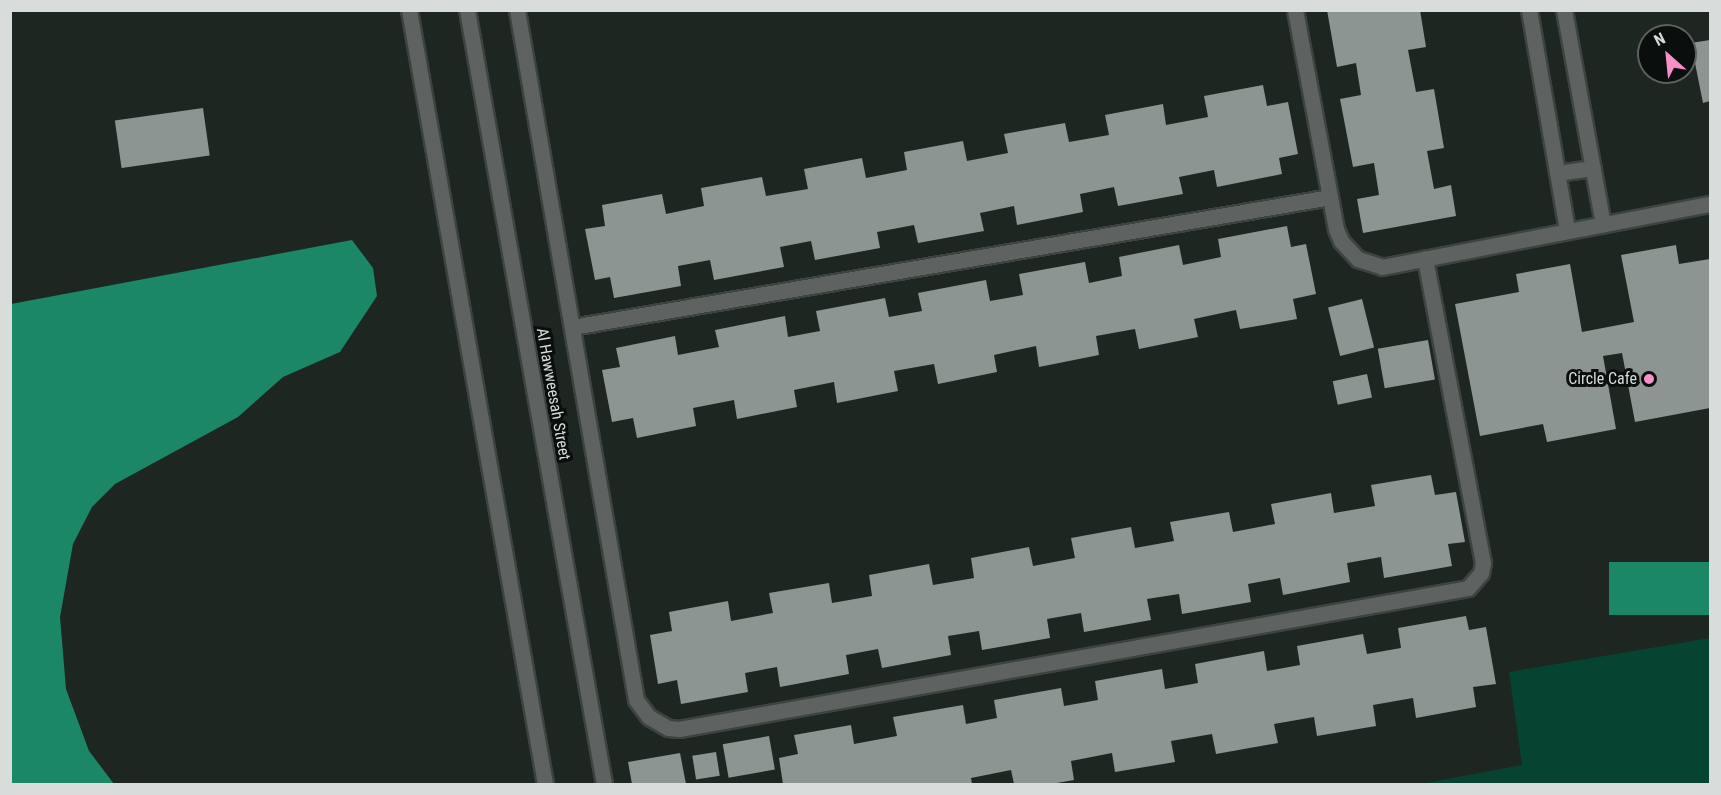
<!DOCTYPE html>
<style>
body{margin:0}
#map{position:relative;width:1721px;height:795px;overflow:hidden;background:#1e2622;font-family:"Roboto Condensed",sans-serif}
div>[style]{position:absolute}
.green>*{inset:0;background:#064331}
.water>*{inset:0;background:#1c8766;transform-origin:0 0}
.building>*{inset:0;background:#8c9591;transform-origin:0 0}
.roads{filter:drop-shadow(2px 0 #3c4340) drop-shadow(-2px 0 #3c4340) drop-shadow(0 2px #3c4340) drop-shadow(0 -2px #3c4340)}
.minor>*{height:15px;margin:-7.5px;padding:0 7.5px;transform-origin:7.5px;border-radius:7.5px;background:#5e6260}
.dots>*{width:16px;height:16px;translate:-50% -50%;box-sizing:border-box;border:3px solid #0a0e0c;border-radius:50%}
span{translate:-50% -50%;white-space:nowrap;text-align:center;line-height:1.15;-webkit-text-stroke:6px #0a0e0c;paint-order:stroke}
.poi-label{font-size:16px;color:#d8dddb}
.right{translate:-100% -50%;text-align:right}
.street-label{font-size:16px;color:#d8dddb}
.frame{position:absolute;inset:0;border:12px solid #d8dddb;pointer-events:none}
.north{position:absolute;left:1637px;top:24px;width:60px;height:60px;box-sizing:border-box;background:#0a0e0c;border:2px solid #5c615f;border-radius:50%;rotate:333deg;font-size:16px;font-weight:700;line-height:24px;text-align:center;color:#d8dddb}
.north::after{content:'';display:block;margin:auto;width:21px;height:27px;background:#f98fc9;clip-path:polygon(50% 0,100% 100%,50% 72%,0 100%)}
</style>
<div id="map">
<div class="green">
<div style="clip-path:polygon(1710px 638px,1710px 784px,1420px 784px,1522px 765px,1509px 672px)"></div>
</div>
<div class="water">
<div style="clip-path:polygon(352px 240px,373px 268px,377px 296px,340px 352px,283px 377px,238px 417px,115px 484px,92px 507px,73px 544px,60px 617px,66px 689px,89px 751px,114px 784px,11px 784px,11px 304px)"></div>
<div style="left:1710px;top:562px;width:53px;height:101px;rotate:90deg"></div>
</div>
<div class="building">
<div style="clip-path:polygon(1327px 10px,1420px 10px,1426px 47px,1408px 50px,1416px 92px,1434px 89px,1444px 148px,1427px 151px,1434px 189px,1451px 185px,1456px 216px,1363px 233px,1357px 199px,1379px 195px,1374px 163px,1353px 167px,1340px 99px,1361px 95px,1356px 63px,1337px 67px)"></div>
<div style="clip-path:polygon(1710px 40px,1710px 101px,1703px 103px,1691px 43px)"></div>
<div style="clip-path:polygon(1263px 85px,1267px 106px,1288px 102px,1298px 154px,1279px 158px,1282px 174px,1217px 187px,1214px 170px,1179px 177px,1183px 194px,1118px 206px,1114px 187px,1080px 194px,1083px 212px,1017px 225px,1014px 206px,980px 213px,984px 231px,918px 243px,914px 225px,877px 232px,880px 248px,815px 260px,811px 241px,780px 247px,784px 267px,714px 280px,710px 260px,678px 266px,681px 286px,614px 298px,610px 277px,595px 280px,585px 229px,605px 226px,602px 205px,662px 194px,666px 214px,704px 206px,701px 188px,762px 177px,766px 196px,808px 189px,804px 169px,862px 158px,866px 178px,907px 170px,904px 152px,963px 141px,967px 161px,1008px 153px,1004px 134px,1065px 123px,1069px 142px,1109px 135px,1105px 115px,1163px 104px,1166px 125px,1208px 117px,1204px 96px)"></div>
<div style="left:203px;top:108px;width:48px;height:89px;rotate:82deg"></div>
<div style="clip-path:polygon(1287px 226px,1291px 247px,1306px 244px,1316px 294px,1293px 299px,1297px 319px,1240px 329px,1236px 310px,1194px 319px,1198px 337px,1139px 349px,1135px 329px,1096px 336px,1099px 355px,1039px 367px,1036px 346px,994px 355px,997px 372px,938px 384px,934px 364px,894px 371px,898px 391px,837px 403px,834px 382px,794px 390px,797px 407px,737px 419px,734px 400px,693px 408px,696px 426px,637px 438px,633px 418px,612px 422px,602px 370px,620px 367px,616px 348px,675px 336px,678px 355px,719px 347px,715px 330px,785px 316px,788px 337px,820px 331px,816px 311px,885px 298px,889px 317px,922px 311px,918px 293px,986px 280px,990px 301px,1023px 295px,1019px 274px,1085px 262px,1089px 283px,1122px 276px,1119px 257px,1179px 245px,1183px 265px,1221px 257px,1218px 239px)"></div>
<div style="clip-path:polygon(1676px 245px,1679px 264px,1710px 259px,1710px 408px,1635px 422px,1622px 353px,1603px 356px,1616px 429px,1547px 442px,1543px 424px,1480px 436px,1455px 304px,1519px 292px,1516px 274px,1570px 264px,1582px 332px,1634px 322px,1621px 255px)"></div>
<div style="left:1362px;top:299px;width:50px;height:35px;rotate:76deg"></div>
<div style="left:1428px;top:340px;width:40px;height:51px;rotate:80deg"></div>
<div style="left:1367px;top:374px;width:24px;height:35px;rotate:78deg"></div>
<div style="clip-path:polygon(1431px 475px,1435px 495px,1456px 492px,1465px 542px,1448px 544px,1452px 566px,1384px 578px,1381px 557px,1347px 563px,1350px 582px,1283px 595px,1280px 578px,1248px 584px,1251px 602px,1182px 614px,1179px 594px,1147px 599px,1151px 620px,1084px 632px,1081px 613px,1047px 619px,1050px 638px,982px 650px,979px 631px,948px 636px,951px 655px,882px 668px,878px 649px,846px 655px,849px 674px,780px 687px,777px 667px,745px 673px,748px 692px,681px 704px,677px 680px,658px 684px,650px 635px,672px 631px,669px 612px,728px 601px,731px 621px,773px 613px,769px 593px,829px 583px,832px 603px,872px 596px,869px 575px,929px 564px,933px 585px,974px 578px,971px 558px,1029px 547px,1033px 566px,1075px 558px,1071px 538px,1131px 527px,1135px 548px,1174px 541px,1170px 522px,1229px 512px,1233px 532px,1275px 524px,1271px 504px,1331px 493px,1334px 513px,1375px 506px,1371px 485px)"></div>
<div style="clip-path:polygon(1466px 616px,1469px 630px,1486px 627px,1496px 684px,1473px 687px,1476px 707px,1416px 718px,1413px 698px,1373px 705px,1376px 726px,1317px 736px,1314px 717px,1274px 724px,1278px 743px,1216px 754px,1212px 734px,1171px 741px,1175px 762px,1115px 772px,1112px 753px,1071px 761px,1074px 780px,1051px 784px,1014px 784px,1011px 770px,971px 778px,972px 784px,783px 784px,779px 758px,798px 754px,794px 735px,851px 725px,854px 744px,897px 736px,893px 717px,963px 705px,966px 724px,997px 718px,994px 700px,1061px 688px,1064px 706px,1098px 700px,1095px 681px,1162px 669px,1165px 689px,1198px 683px,1195px 664px,1264px 651px,1267px 671px,1300px 665px,1297px 646px,1363px 634px,1367px 654px,1401px 648px,1398px 628px)"></div>
<div style="left:769px;top:736px;width:34px;height:47px;rotate:80deg"></div>
<div style="left:716px;top:752px;width:24px;height:24px;rotate:81deg"></div>
<div style="clip-path:polygon(680px 753px,686px 784px,632px 784px,628px 762px)"></div>
</div>
<div class="roads">
<div class="minor">
<div style="left:409px;top:10px;width:786px;rotate:80.03deg"></div>
<div style="left:467px;top:10px;width:786px;rotate:79.96deg"></div>
<div style="left:517px;top:10px;width:700px;rotate:80.21deg"></div>
<div style="left:636px;top:700px;width:21px;rotate:53deg"></div>
<div style="left:649px;top:717px;width:22px;rotate:30deg"></div>
<div style="left:668px;top:728px;width:11px;rotate:5deg"></div>
<div style="left:679px;top:729px;width:801px;rotate:-10.13deg"></div>
<div style="left:1468px;top:588px;width:20px;rotate:-49deg"></div>
<div style="left:1481px;top:573px;width:10px;rotate:-79deg"></div>
<div style="left:1483px;top:563px;width:310px;rotate:-100.8deg"></div>
<div style="left:1295px;top:10px;width:223px;rotate:79.4deg"></div>
<div style="left:1336px;top:229px;width:13px;rotate:67deg"></div>
<div style="left:1341px;top:241px;width:25px;rotate:47deg"></div>
<div style="left:1358px;top:259px;width:25px;rotate:18deg"></div>
<div style="left:1382px;top:267px;width:334px;rotate:-10.9deg"></div>
<div style="left:1529px;top:10px;width:224px;rotate:80.2deg"></div>
<div style="left:1564px;top:10px;width:218px;rotate:79.7deg"></div>
<div style="left:1557px;top:173px;width:36px;rotate:-8deg"></div>
<div style="left:572px;top:327px;width:769px;rotate:-9.73deg"></div>
</div>
</div>
<div class="dots">
<div style="left:1649px;top:379px;background:#f98fc9"></div>
</div>
<div class="poi-label">
<span class="right" style="left:1637px;top:379px">Circle Cafe</span>
</div>
<div class="street-label">
<span style="left:553px;top:394px;rotate:80deg">Al Hawweesah Street</span>
</div>
<div class="frame"></div>
<div class="north">N</div>
</div>
